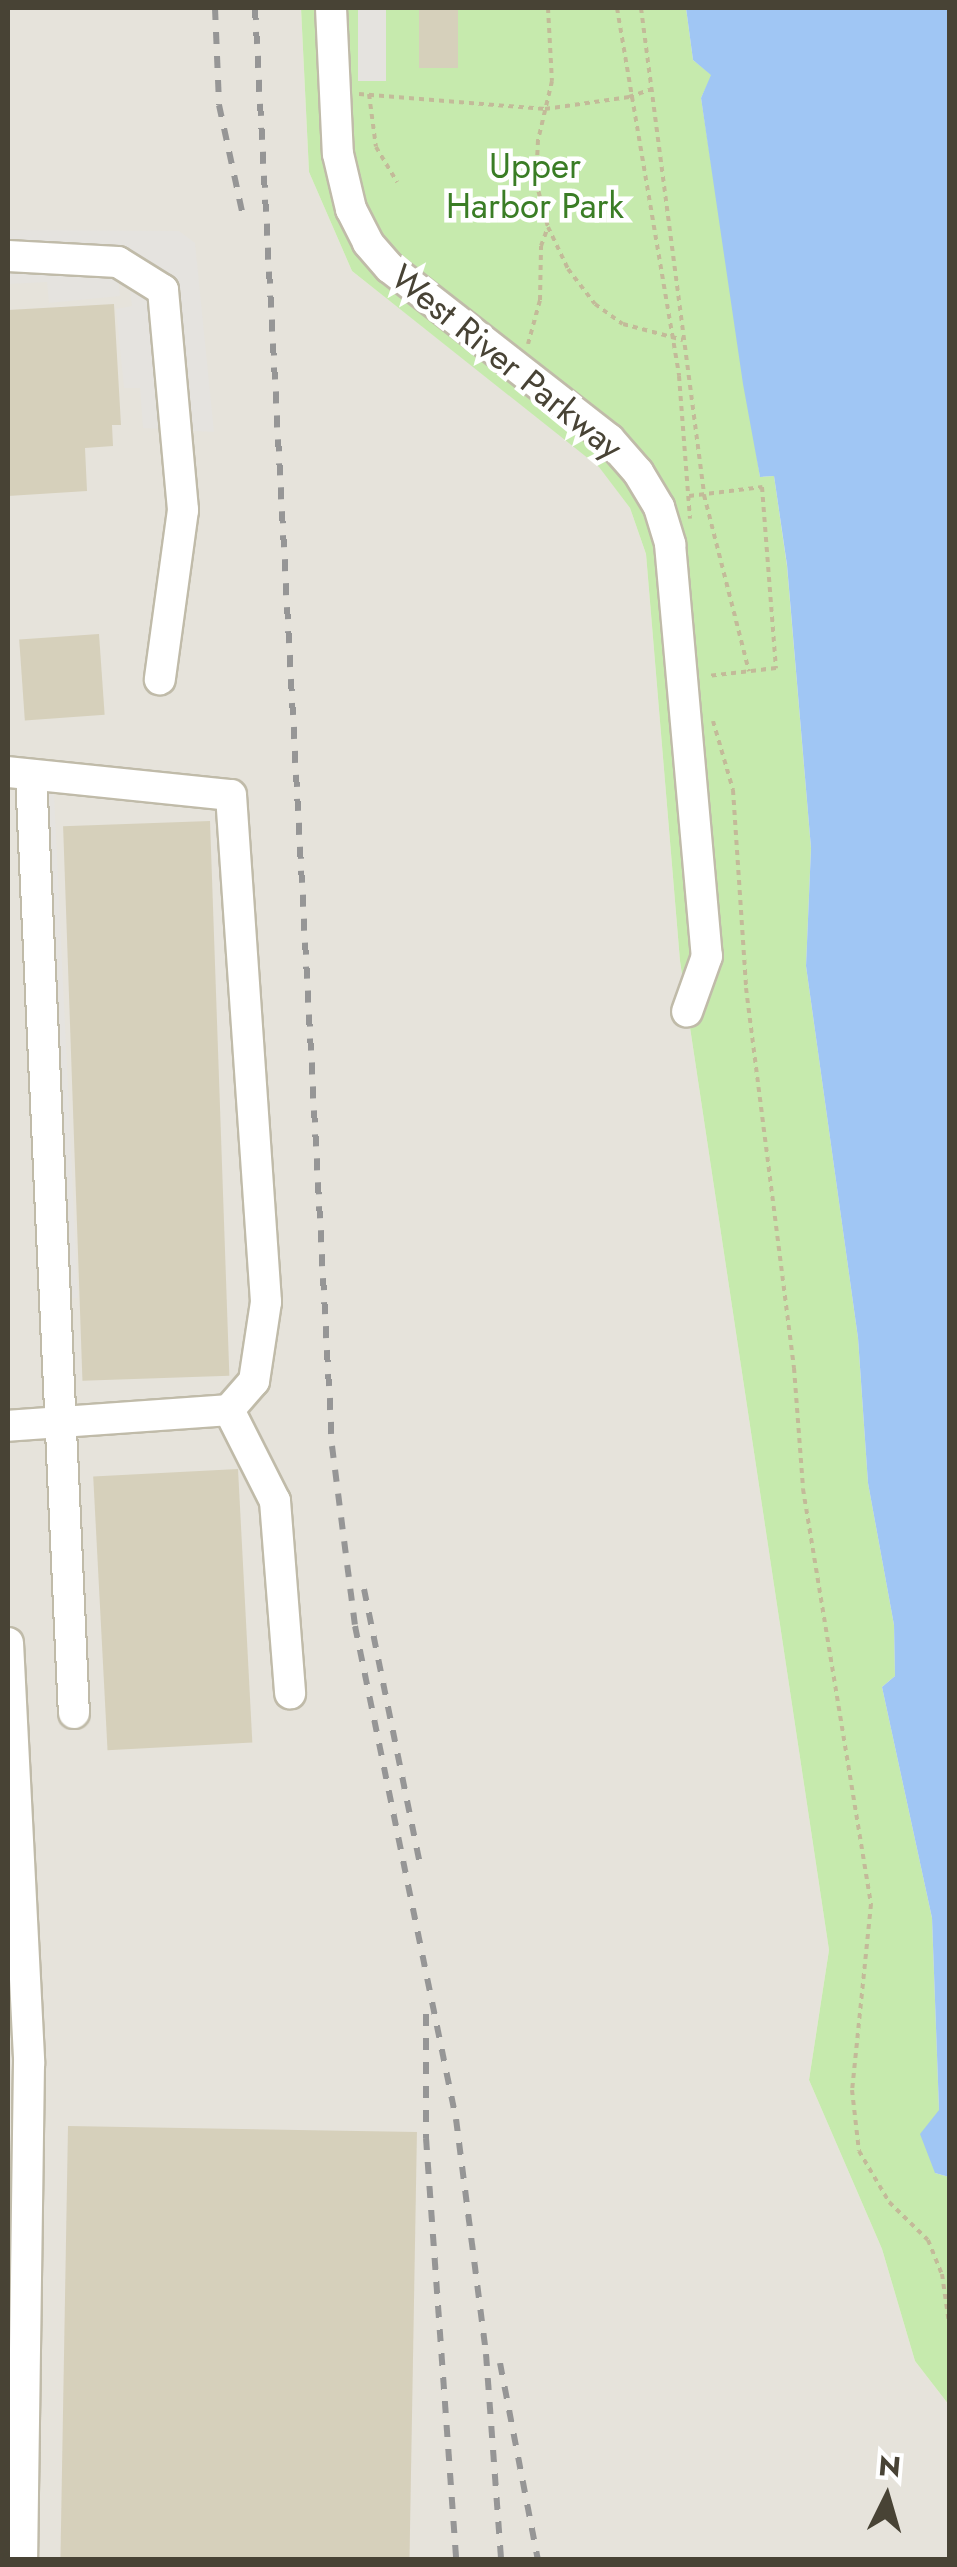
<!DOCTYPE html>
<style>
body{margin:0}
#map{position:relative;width:957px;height:2567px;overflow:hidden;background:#f4f2e7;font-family:Jost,sans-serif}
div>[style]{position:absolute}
.industrial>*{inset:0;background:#e6e3db}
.green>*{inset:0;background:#c6eaad}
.parking>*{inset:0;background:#e5e3df;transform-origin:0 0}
.water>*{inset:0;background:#a0c6f4}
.building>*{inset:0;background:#d6d0bb;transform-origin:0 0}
.path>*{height:4px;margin-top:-2px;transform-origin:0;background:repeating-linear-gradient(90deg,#c3ba99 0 5px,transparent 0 10px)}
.roads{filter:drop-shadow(2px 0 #c0bba9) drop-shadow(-2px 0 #c0bba9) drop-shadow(0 2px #c0bba9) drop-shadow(0 -2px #c0bba9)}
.minor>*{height:30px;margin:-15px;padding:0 15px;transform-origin:15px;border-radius:15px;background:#fff}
.rail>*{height:6px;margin-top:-3px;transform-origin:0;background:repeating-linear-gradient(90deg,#969696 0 12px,transparent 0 24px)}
span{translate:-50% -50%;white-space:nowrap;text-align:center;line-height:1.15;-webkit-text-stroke:9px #fff;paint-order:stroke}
.park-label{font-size:35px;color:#3a7d25}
.street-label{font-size:35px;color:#484335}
.frame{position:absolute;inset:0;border:10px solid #484335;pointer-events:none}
.north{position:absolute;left:837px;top:2447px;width:100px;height:100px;-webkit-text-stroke:8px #fff;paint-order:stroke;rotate:5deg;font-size:28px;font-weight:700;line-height:40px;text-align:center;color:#484335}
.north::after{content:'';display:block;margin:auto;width:35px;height:45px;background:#484335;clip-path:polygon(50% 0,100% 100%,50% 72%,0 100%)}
</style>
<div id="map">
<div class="industrial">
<div style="clip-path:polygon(8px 8px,301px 8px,309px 172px,352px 271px,600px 467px,630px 508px,646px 554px,680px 961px,829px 1950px,809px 2080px,882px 2249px,915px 2361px,949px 2405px,949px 2559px,8px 2560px)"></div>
</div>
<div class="green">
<div style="clip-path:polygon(301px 8px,686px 8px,693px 60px,712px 75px,701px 98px,760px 477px,774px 476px,787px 566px,811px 848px,806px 966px,858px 1338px,868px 1483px,894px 1625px,895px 1676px,882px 1687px,932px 1918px,939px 2110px,935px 2173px,949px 2177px,949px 2405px,915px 2361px,882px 2249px,809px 2080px,829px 1950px,680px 961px,646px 554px,630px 508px,599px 467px,352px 271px,309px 172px)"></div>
</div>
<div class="parking">
<div style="left:358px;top:8px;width:28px;height:73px"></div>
<div style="clip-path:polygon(8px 230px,179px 231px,195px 243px,214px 432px,143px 428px,140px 388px,124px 388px,116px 309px,132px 306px,128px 275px,118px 276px,120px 296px,49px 303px,47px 282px,8px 284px)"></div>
<div style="clip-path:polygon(54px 794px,78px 1298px,64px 1298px,37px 795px)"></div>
</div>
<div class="water">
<div style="clip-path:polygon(686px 8px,949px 8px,949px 2177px,935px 2173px,920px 2134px,939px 2110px,932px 1918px,882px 1687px,895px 1676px,894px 1625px,868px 1483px,858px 1338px,806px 966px,811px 848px,787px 565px,774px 476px,760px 477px,743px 384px,701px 98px,711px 75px,693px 60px)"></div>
</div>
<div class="building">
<div style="left:419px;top:8px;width:39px;height:60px"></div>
<div style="clip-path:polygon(114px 304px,121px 425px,112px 425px,113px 446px,85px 448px,87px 491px,8px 496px,8px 310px)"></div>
<div style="left:99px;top:634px;width:81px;height:80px;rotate:86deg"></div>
<div style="left:210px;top:821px;width:555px;height:147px;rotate:88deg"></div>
<div style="left:238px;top:1469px;width:274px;height:145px;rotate:87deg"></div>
<div style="left:68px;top:2126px;width:349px;height:434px;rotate:1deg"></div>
</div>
<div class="path">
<div style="left:548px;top:8px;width:73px;rotate:86.9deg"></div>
<div style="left:552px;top:81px;width:61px;rotate:103.3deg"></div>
<div style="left:538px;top:140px;width:42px;rotate:92.7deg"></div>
<div style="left:536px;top:182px;width:47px;rotate:75.1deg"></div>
<div style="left:548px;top:227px;width:47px;rotate:64.5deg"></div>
<div style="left:568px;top:269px;width:44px;rotate:52.4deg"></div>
<div style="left:595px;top:304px;width:34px;rotate:36deg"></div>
<div style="left:623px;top:324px;width:62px;rotate:14.9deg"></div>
<div style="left:617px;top:8px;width:373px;rotate:80.4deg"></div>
<div style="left:679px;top:376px;width:143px;rotate:85.6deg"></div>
<div style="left:641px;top:8px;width:491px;rotate:82.6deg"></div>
<div style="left:704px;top:495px;width:182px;rotate:75.7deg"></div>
<div style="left:359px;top:94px;width:187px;rotate:4.6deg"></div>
<div style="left:545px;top:109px;width:85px;rotate:-8.1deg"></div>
<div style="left:629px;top:97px;width:24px;rotate:-19deg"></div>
<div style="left:369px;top:94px;width:53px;rotate:82.5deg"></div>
<div style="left:376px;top:147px;width:41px;rotate:59deg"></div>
<div style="left:528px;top:344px;width:46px;rotate:-74.7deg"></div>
<div style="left:540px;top:300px;width:54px;rotate:-88.9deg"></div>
<div style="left:541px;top:246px;width:20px;rotate:-70deg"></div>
<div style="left:689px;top:496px;width:74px;rotate:-7deg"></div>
<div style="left:762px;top:487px;width:182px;rotate:85.6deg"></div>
<div style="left:776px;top:668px;width:69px;rotate:173.4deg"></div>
<div style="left:713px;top:721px;width:72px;rotate:73.8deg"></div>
<div style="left:733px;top:790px;width:198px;rotate:86.2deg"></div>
<div style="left:746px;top:988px;width:383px;rotate:82.8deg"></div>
<div style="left:794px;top:1368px;width:121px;rotate:85.7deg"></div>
<div style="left:803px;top:1489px;width:421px;rotate:80.7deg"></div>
<div style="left:871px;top:1904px;width:187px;rotate:95.8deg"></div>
<div style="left:852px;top:2090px;width:61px;rotate:83.5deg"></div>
<div style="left:859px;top:2151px;width:59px;rotate:59.5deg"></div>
<div style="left:889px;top:2202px;width:54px;rotate:44.3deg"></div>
<div style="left:928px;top:2240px;width:37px;rotate:68deg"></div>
<div style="left:942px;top:2274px;width:57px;rotate:81.9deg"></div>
<div style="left:948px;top:2560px;width:5px;rotate:-68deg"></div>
</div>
<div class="roads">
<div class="minor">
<div style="left:331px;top:8px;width:146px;rotate:87.3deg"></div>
<div style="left:338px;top:154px;width:57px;rotate:76.7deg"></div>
<div style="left:351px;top:209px;width:38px;rotate:63deg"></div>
<div style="left:368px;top:243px;width:33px;rotate:49deg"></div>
<div style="left:390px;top:268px;width:278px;rotate:38deg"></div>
<div style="left:609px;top:439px;width:44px;rotate:48.7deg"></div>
<div style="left:638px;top:472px;width:41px;rotate:59deg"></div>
<div style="left:659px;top:507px;width:39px;rotate:73deg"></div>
<div style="left:670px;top:544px;width:414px;rotate:84.9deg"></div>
<div style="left:707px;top:956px;width:59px;rotate:109.7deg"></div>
<div style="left:8px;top:256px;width:110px;rotate:3.1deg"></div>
<div style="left:118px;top:262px;width:53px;rotate:31.9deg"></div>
<div style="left:163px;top:290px;width:221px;rotate:84.8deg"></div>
<div style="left:183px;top:510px;width:171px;rotate:97.8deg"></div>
<div style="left:8px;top:772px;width:224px;rotate:5.9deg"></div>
<div style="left:231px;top:795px;width:508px;rotate:86.05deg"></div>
<div style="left:266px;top:1302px;width:80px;rotate:98.6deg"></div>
<div style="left:254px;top:1381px;width:38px;rotate:131deg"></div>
<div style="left:229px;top:1410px;width:222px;rotate:175.9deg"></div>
<div style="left:31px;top:775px;width:939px;rotate:87.38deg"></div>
<div style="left:229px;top:1410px;width:102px;rotate:63.2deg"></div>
<div style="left:275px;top:1501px;width:193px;rotate:85.5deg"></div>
<div style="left:8px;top:1643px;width:421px;rotate:87.1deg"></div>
<div style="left:29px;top:2063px;width:497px;rotate:90.8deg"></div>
</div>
</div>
<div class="rail">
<div style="left:215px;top:8px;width:97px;rotate:87.6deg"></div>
<div style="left:219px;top:105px;width:114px;rotate:77.8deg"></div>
<div style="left:255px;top:8px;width:1440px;rotate:86.93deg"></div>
<div style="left:332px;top:1446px;width:181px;rotate:82.7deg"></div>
<div style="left:355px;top:1626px;width:503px;rotate:78.42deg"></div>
<div style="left:456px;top:2119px;width:237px;rotate:82.7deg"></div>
<div style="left:486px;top:2354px;width:207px;rotate:85.8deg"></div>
<div style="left:364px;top:1589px;width:281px;rotate:78.5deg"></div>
<div style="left:426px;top:2014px;width:124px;rotate:90deg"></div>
<div style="left:426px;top:2138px;width:423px;rotate:85.9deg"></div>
<div style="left:500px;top:2363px;width:201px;rotate:79.1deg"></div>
</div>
<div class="park-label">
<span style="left:535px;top:186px">Upper<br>Harbor Park</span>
</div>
<div class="street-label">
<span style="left:507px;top:362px;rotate:39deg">West River Parkway</span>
</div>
<div class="frame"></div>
<div class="north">N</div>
</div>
